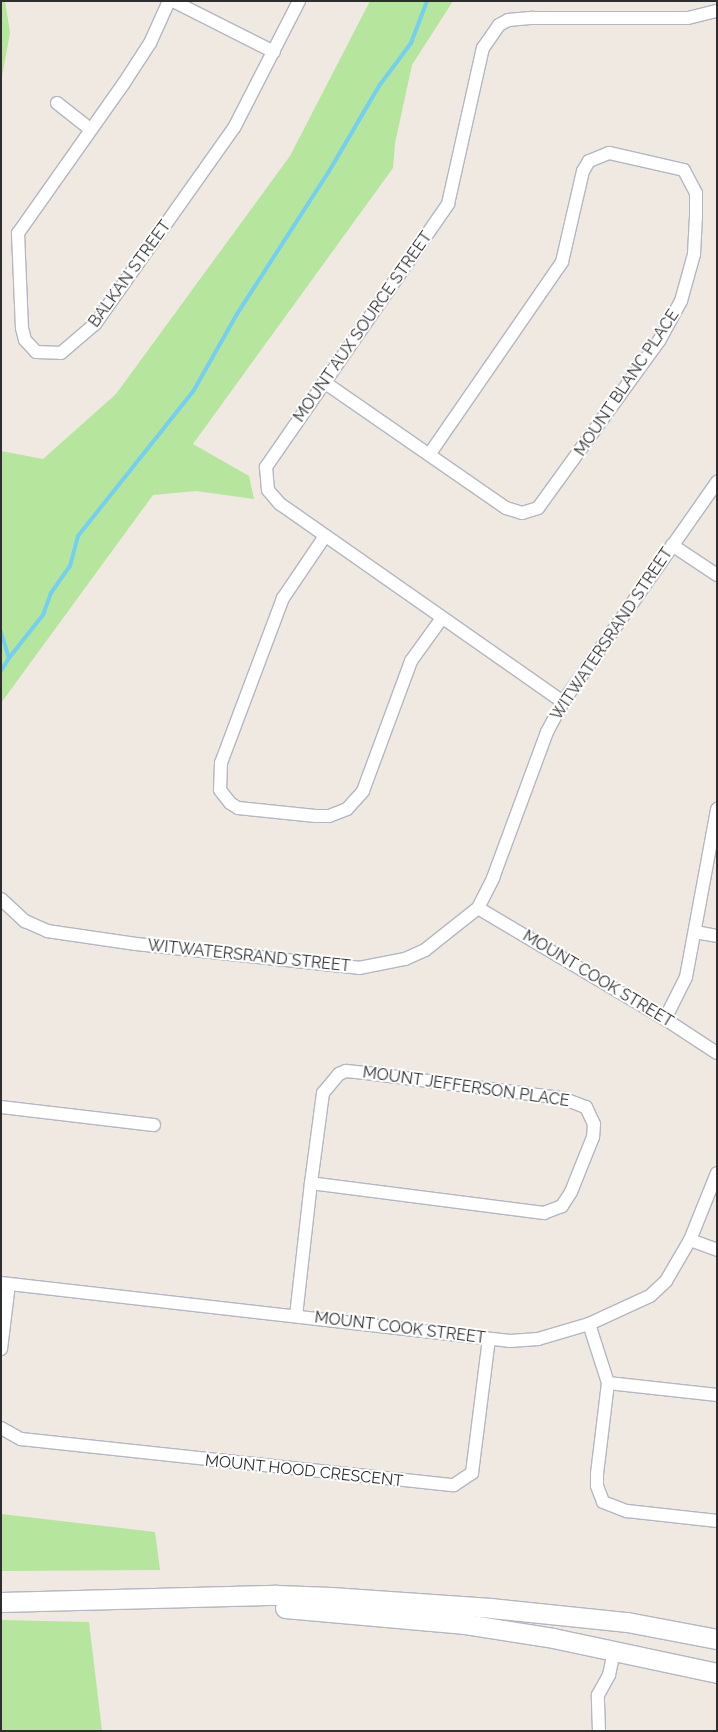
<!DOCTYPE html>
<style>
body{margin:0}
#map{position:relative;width:718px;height:1732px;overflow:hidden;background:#efe9e1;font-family:Raleway,sans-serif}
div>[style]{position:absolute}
.green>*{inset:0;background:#b6e59e}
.stream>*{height:4px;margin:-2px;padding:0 2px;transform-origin:2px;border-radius:2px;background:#75cff0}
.roads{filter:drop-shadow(1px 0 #b4b7c1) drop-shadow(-1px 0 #b4b7c1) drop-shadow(0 1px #b4b7c1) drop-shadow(0 -1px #b4b7c1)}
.street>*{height:12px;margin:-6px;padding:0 6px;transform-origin:6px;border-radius:6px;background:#fff}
.secondary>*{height:19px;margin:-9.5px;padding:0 9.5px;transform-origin:9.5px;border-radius:9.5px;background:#fff}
span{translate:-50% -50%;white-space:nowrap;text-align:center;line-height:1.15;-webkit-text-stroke:4px #fff;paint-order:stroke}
.street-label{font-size:16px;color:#2e2e2e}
.frame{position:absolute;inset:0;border:2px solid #2e2e2e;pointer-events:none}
</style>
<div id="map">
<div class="green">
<div style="clip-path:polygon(1px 1px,5px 1px,10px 33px,1px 82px)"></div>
<div style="clip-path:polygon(370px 1px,453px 1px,412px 65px,395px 143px,393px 168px,193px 444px,249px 476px,254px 499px,196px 491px,153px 495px,1px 703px,1px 451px,43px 459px,116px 394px,290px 156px)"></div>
<div style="clip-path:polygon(1px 1514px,155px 1532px,160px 1570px,1px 1571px)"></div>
<div style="clip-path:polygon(1px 1620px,89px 1622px,102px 1731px,1px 1731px)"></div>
</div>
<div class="stream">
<div style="left:1px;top:632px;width:27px;rotate:73deg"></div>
<div style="left:9px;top:658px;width:15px;rotate:122deg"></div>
<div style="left:9px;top:658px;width:55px;rotate:-51.7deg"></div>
<div style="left:43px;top:615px;width:23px;rotate:-70deg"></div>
<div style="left:51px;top:593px;width:33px;rotate:-55deg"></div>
<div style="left:70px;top:566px;width:31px;rotate:-75deg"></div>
<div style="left:78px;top:536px;width:186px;rotate:-51.5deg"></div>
<div style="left:194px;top:390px;width:87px;rotate:-60.5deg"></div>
<div style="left:237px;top:314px;width:168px;rotate:-57.2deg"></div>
<div style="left:328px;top:173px;width:101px;rotate:-59.6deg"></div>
<div style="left:379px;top:86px;width:54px;rotate:-53.3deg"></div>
<div style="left:411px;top:43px;width:45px;rotate:-69.1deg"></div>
</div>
<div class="roads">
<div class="street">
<div style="left:169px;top:1px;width:46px;rotate:114.3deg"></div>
<div style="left:150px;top:43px;width:48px;rotate:123deg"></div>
<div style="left:124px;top:83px;width:184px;rotate:125.2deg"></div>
<div style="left:18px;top:233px;width:95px;rotate:87.6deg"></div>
<div style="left:22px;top:328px;width:12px;rotate:76deg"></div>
<div style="left:25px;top:340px;width:16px;rotate:47deg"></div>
<div style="left:36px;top:352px;width:25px;rotate:2deg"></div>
<div style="left:61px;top:353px;width:45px;rotate:-40.5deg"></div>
<div style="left:95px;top:324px;width:240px;rotate:-54.7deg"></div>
<div style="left:234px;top:128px;width:143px;rotate:-62.9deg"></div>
<div style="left:173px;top:1px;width:113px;rotate:26.8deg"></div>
<div style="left:57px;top:103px;width:42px;rotate:38.2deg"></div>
<div style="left:324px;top:382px;width:221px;rotate:34.7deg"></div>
<div style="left:506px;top:508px;width:17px;rotate:17deg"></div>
<div style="left:522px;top:513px;width:17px;rotate:-17deg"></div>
<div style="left:538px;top:508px;width:206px;rotate:-54.1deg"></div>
<div style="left:659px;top:341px;width:46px;rotate:-61.2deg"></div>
<div style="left:681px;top:301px;width:49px;rotate:-74.5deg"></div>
<div style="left:694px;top:254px;width:36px;rotate:-87deg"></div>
<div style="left:696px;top:218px;width:25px;rotate:-90deg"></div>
<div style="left:696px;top:193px;width:26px;rotate:-118deg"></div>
<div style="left:684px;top:170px;width:77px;rotate:-167.2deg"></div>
<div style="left:609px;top:153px;width:22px;rotate:158deg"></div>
<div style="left:589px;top:161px;width:12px;rotate:121deg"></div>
<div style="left:583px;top:171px;width:93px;rotate:103deg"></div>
<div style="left:562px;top:262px;width:231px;rotate:124.6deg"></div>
<div style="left:325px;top:536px;width:75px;rotate:124.1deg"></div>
<div style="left:283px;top:598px;width:176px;rotate:110.6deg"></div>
<div style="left:221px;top:763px;width:27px;rotate:92deg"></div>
<div style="left:220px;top:790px;width:16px;rotate:52deg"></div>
<div style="left:230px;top:803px;width:9px;rotate:32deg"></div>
<div style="left:238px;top:808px;width:78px;rotate:5.9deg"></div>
<div style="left:316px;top:816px;width:13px"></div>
<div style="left:329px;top:816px;width:19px;rotate:-21deg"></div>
<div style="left:347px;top:809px;width:24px;rotate:-48deg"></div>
<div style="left:363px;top:791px;width:139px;rotate:-69.7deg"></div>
<div style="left:411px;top:661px;width:53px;rotate:-54.2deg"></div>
<div style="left:672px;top:545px;width:54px;rotate:33.7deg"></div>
<div style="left:563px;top:702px;width:345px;rotate:-145deg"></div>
<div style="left:280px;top:504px;width:18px;rotate:-131deg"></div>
<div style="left:268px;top:490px;width:23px;rotate:-95deg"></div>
<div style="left:266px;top:467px;width:320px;rotate:-55.3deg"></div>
<div style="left:448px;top:204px;width:160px;rotate:-77.4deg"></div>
<div style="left:483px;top:48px;width:28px;rotate:-55deg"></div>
<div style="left:499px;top:25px;width:10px;rotate:-29deg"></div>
<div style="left:508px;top:20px;width:25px;rotate:-5deg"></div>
<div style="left:533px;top:18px;width:155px"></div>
<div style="left:688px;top:18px;width:30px;rotate:-14deg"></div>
<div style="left:1px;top:899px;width:33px;rotate:43deg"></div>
<div style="left:25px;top:921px;width:24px;rotate:24deg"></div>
<div style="left:47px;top:931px;width:90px;rotate:8.3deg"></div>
<div style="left:136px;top:944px;width:224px;rotate:6.1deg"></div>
<div style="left:359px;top:968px;width:47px;rotate:-11.1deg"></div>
<div style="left:405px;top:959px;width:22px;rotate:-24deg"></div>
<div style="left:425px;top:950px;width:68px;rotate:-38.4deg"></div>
<div style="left:478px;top:908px;width:34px;rotate:-63deg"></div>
<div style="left:493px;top:878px;width:156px;rotate:-69.7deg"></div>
<div style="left:547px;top:732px;width:34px;rotate:-62deg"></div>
<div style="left:563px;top:702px;width:269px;rotate:-55deg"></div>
<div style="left:478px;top:908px;width:217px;rotate:30.7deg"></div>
<div style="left:665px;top:1019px;width:62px;rotate:33.2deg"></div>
<div style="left:695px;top:932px;width:22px;rotate:10deg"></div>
<div style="left:665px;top:1019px;width:47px;rotate:-63.4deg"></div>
<div style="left:686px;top:977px;width:171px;rotate:-79.5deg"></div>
<div style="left:1px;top:1107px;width:154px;rotate:6.7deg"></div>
<div style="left:690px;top:1240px;width:29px;rotate:20deg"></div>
<div style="left:1px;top:1283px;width:512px;rotate:6.5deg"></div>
<div style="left:510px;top:1341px;width:28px;rotate:-4deg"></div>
<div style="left:538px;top:1339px;width:53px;rotate:-16.4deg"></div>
<div style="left:589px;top:1324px;width:67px;rotate:-24.7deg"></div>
<div style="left:650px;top:1296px;width:22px;rotate:-43deg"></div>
<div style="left:666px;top:1281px;width:48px;rotate:-59.7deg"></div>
<div style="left:690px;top:1240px;width:72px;rotate:-68.1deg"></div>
<div style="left:296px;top:1316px;width:134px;rotate:-83.6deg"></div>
<div style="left:311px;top:1183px;width:91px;rotate:-82.4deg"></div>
<div style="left:323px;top:1093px;width:25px;rotate:-50deg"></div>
<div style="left:339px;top:1074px;width:8px;rotate:-23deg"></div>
<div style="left:346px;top:1071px;width:20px;rotate:6deg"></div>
<div style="left:366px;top:1073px;width:198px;rotate:7.3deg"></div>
<div style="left:562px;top:1098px;width:26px;rotate:21deg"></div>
<div style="left:586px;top:1107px;width:19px;rotate:65deg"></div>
<div style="left:594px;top:1124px;width:13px;rotate:94deg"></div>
<div style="left:593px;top:1137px;width:59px;rotate:111.8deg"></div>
<div style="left:571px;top:1192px;width:17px;rotate:123deg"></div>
<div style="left:562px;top:1206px;width:19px;rotate:159deg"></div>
<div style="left:544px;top:1213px;width:235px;rotate:-172.7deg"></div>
<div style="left:589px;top:1324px;width:62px;rotate:72.1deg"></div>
<div style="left:608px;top:1383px;width:110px;rotate:6.3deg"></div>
<div style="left:1px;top:1349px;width:65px;rotate:-83deg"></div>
<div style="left:608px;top:1383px;width:92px;rotate:96.9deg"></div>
<div style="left:597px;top:1474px;width:12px;rotate:90deg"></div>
<div style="left:597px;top:1486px;width:17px;rotate:69deg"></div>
<div style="left:603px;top:1502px;width:26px;rotate:21deg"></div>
<div style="left:627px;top:1511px;width:91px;rotate:6.3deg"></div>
<div style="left:1px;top:1428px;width:23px;rotate:29deg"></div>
<div style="left:21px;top:1439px;width:435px;rotate:6.1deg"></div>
<div style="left:454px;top:1485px;width:22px;rotate:-34deg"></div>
<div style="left:472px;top:1473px;width:135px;rotate:-82.8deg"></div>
<div style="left:599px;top:1731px;width:36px;rotate:-92deg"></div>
<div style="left:598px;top:1695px;width:23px;rotate:-61deg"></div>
<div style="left:609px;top:1675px;width:25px;rotate:-78deg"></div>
</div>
<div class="secondary">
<div style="left:1px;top:1602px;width:276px;rotate:-1.5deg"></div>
<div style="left:277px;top:1595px;width:54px;rotate:2.1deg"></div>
<div style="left:331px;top:1597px;width:160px;rotate:3.9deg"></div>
<div style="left:491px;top:1608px;width:137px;rotate:5.9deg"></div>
<div style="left:627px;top:1622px;width:92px;rotate:10.7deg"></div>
<div style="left:285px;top:1608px;width:181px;rotate:5.1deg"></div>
<div style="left:465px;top:1624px;width:89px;rotate:9deg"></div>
<div style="left:553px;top:1638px;width:168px;rotate:12deg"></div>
</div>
</div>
<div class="street-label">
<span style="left:130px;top:274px;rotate:-54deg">BALKAN STREET</span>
<span style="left:363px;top:327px;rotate:-55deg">MOUNT AUX SOURCE STREET</span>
<span style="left:627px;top:383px;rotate:-56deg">MOUNT BLANC PLACE</span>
<span style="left:612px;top:634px;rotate:-56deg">WITWATERSRAND STREET</span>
<span style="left:249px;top:956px;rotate:6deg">WITWATERSRAND STREET</span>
<span style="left:598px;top:979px;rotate:31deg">MOUNT COOK STREET</span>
<span style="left:466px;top:1087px;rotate:8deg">MOUNT JEFFERSON PLACE</span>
<span style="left:400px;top:1328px;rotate:7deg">MOUNT COOK STREET</span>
<span style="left:304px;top:1471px;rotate:6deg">MOUNT HOOD CRESCENT</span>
</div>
<div class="frame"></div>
</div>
